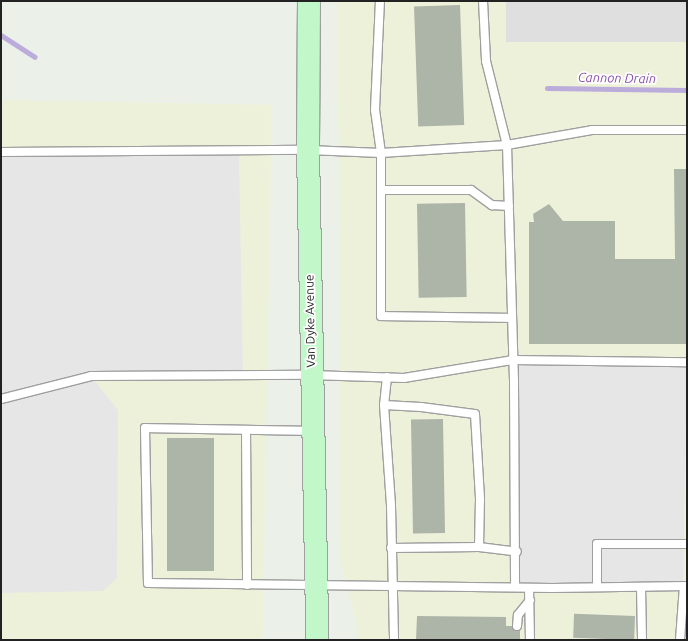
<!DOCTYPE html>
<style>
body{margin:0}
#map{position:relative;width:688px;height:641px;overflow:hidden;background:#ebf1e9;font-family:Ubuntu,sans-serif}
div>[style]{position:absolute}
.residential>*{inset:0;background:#dfdfdf;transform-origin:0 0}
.commercial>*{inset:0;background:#eef1d9;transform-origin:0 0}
.parking>*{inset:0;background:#e6e6e6;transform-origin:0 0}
.stream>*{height:4.5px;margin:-2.25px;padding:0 2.25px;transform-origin:2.25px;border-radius:2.25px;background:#bbacdc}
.building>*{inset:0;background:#adb4a8;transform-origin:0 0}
.roads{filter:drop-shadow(1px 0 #9f9f9f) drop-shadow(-1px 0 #9f9f9f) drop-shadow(0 1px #9f9f9f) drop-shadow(0 -1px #9f9f9f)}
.service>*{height:8px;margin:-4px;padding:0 4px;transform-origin:4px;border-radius:4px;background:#fff}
.secondary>*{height:22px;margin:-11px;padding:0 11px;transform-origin:11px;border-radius:11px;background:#c1f7c9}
span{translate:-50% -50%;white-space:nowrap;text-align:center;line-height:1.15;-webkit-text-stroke:3.5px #fff;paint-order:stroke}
.street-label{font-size:12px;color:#222}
.water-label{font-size:13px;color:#8851ae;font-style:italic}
.frame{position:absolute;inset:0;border:2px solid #222;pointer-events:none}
</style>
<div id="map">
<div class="residential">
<div style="left:506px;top:1px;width:181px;height:41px"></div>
</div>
<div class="commercial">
<div style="clip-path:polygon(338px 1px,506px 1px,506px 42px,687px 42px,687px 640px,357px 640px,356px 619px,340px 560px)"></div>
<div style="left:1px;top:100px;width:271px;height:540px;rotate:1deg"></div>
</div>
<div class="parking">
<div style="clip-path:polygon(1px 152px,239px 152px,243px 375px,91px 376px,118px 410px,117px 578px,103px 591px,1px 593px)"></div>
<div style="left:513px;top:360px;width:174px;height:227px;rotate:1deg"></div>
</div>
<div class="stream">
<div style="left:1px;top:35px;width:40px;rotate:32.9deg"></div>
<div style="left:547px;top:88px;width:140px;rotate:0.8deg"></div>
</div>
<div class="building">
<div style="left:460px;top:5px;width:120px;height:46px;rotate:88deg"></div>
<div style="clip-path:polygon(674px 169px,687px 169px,687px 344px,529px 344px,529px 222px,534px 222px,533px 214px,549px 204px,563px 221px,615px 221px,615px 259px,675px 259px)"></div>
<div style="left:465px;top:203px;width:94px;height:48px;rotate:89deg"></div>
<div style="left:443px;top:419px;width:114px;height:32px;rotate:89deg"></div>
<div style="left:214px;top:438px;width:133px;height:47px;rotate:90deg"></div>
<div style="clip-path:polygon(417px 616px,506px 617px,506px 626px,512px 626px,516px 631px,520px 630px,520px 640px,416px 640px)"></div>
<div style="left:635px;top:616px;width:24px;height:61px;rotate:92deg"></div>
</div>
<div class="roads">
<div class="service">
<div style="left:483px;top:1px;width:60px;rotate:87.1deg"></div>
<div style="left:486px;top:61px;width:87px;rotate:76deg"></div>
<div style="left:507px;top:145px;width:86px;rotate:-10deg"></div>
<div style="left:592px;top:130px;width:95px"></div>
<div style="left:1px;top:152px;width:307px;rotate:-0.4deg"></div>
<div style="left:308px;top:150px;width:73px;rotate:2.4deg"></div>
<div style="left:381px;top:153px;width:43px;rotate:-97.9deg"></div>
<div style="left:375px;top:110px;width:109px;rotate:-87.4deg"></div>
<div style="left:381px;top:190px;width:90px"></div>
<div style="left:471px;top:190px;width:26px;rotate:36deg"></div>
<div style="left:492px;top:205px;width:17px;rotate:3deg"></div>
<div style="left:512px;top:318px;width:131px;rotate:-179.1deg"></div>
<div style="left:381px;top:316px;width:163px;rotate:-90deg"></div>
<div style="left:381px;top:153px;width:126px;rotate:-3.6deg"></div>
<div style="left:507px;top:145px;width:237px;rotate:88.3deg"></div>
<div style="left:514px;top:382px;width:205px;rotate:89.7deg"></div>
<div style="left:387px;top:377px;width:28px;rotate:96deg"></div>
<div style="left:384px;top:405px;width:101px;rotate:86deg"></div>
<div style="left:391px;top:506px;width:134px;rotate:88.7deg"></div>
<div style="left:1px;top:399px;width:93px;rotate:-14.3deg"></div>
<div style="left:91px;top:376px;width:219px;rotate:-0.3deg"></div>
<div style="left:310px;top:375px;width:94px;rotate:1.8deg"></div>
<div style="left:404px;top:378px;width:110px;rotate:-9.4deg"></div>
<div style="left:513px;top:360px;width:174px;rotate:0.7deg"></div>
<div style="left:384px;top:405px;width:37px;rotate:3deg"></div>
<div style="left:421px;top:407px;width:54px;rotate:7.4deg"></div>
<div style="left:475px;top:414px;width:85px;rotate:86.6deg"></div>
<div style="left:480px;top:499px;width:48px;rotate:91.2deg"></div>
<div style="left:246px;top:430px;width:155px;rotate:89.6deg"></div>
<div style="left:312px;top:431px;width:167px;rotate:-179deg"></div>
<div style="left:145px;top:428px;width:155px;rotate:88.9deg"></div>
<div style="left:148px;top:583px;width:404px;rotate:0.7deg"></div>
<div style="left:552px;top:588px;width:135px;rotate:-0.8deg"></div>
<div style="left:391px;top:548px;width:88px;rotate:-0.7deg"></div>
<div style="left:479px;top:547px;width:38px;rotate:7deg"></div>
<div style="left:597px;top:587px;width:43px;rotate:-90deg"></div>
<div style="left:597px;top:544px;width:90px"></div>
<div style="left:641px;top:587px;width:53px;rotate:88.9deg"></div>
<div style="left:529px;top:588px;width:52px;rotate:88.9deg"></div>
<div style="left:517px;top:626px;width:11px;rotate:-85deg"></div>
<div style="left:518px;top:615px;width:19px;rotate:-51deg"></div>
<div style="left:680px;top:640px;width:54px;rotate:-85.8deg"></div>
</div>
<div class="secondary">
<div style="left:309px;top:1px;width:149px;rotate:90.4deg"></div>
<div style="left:308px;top:150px;width:490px;rotate:88.9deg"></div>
</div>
</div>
<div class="street-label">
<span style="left:310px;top:321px;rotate:-91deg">Van Dyke Avenue</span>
</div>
<div class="water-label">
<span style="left:617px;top:78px;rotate:1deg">Cannon Drain</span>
</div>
<div class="frame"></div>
</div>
